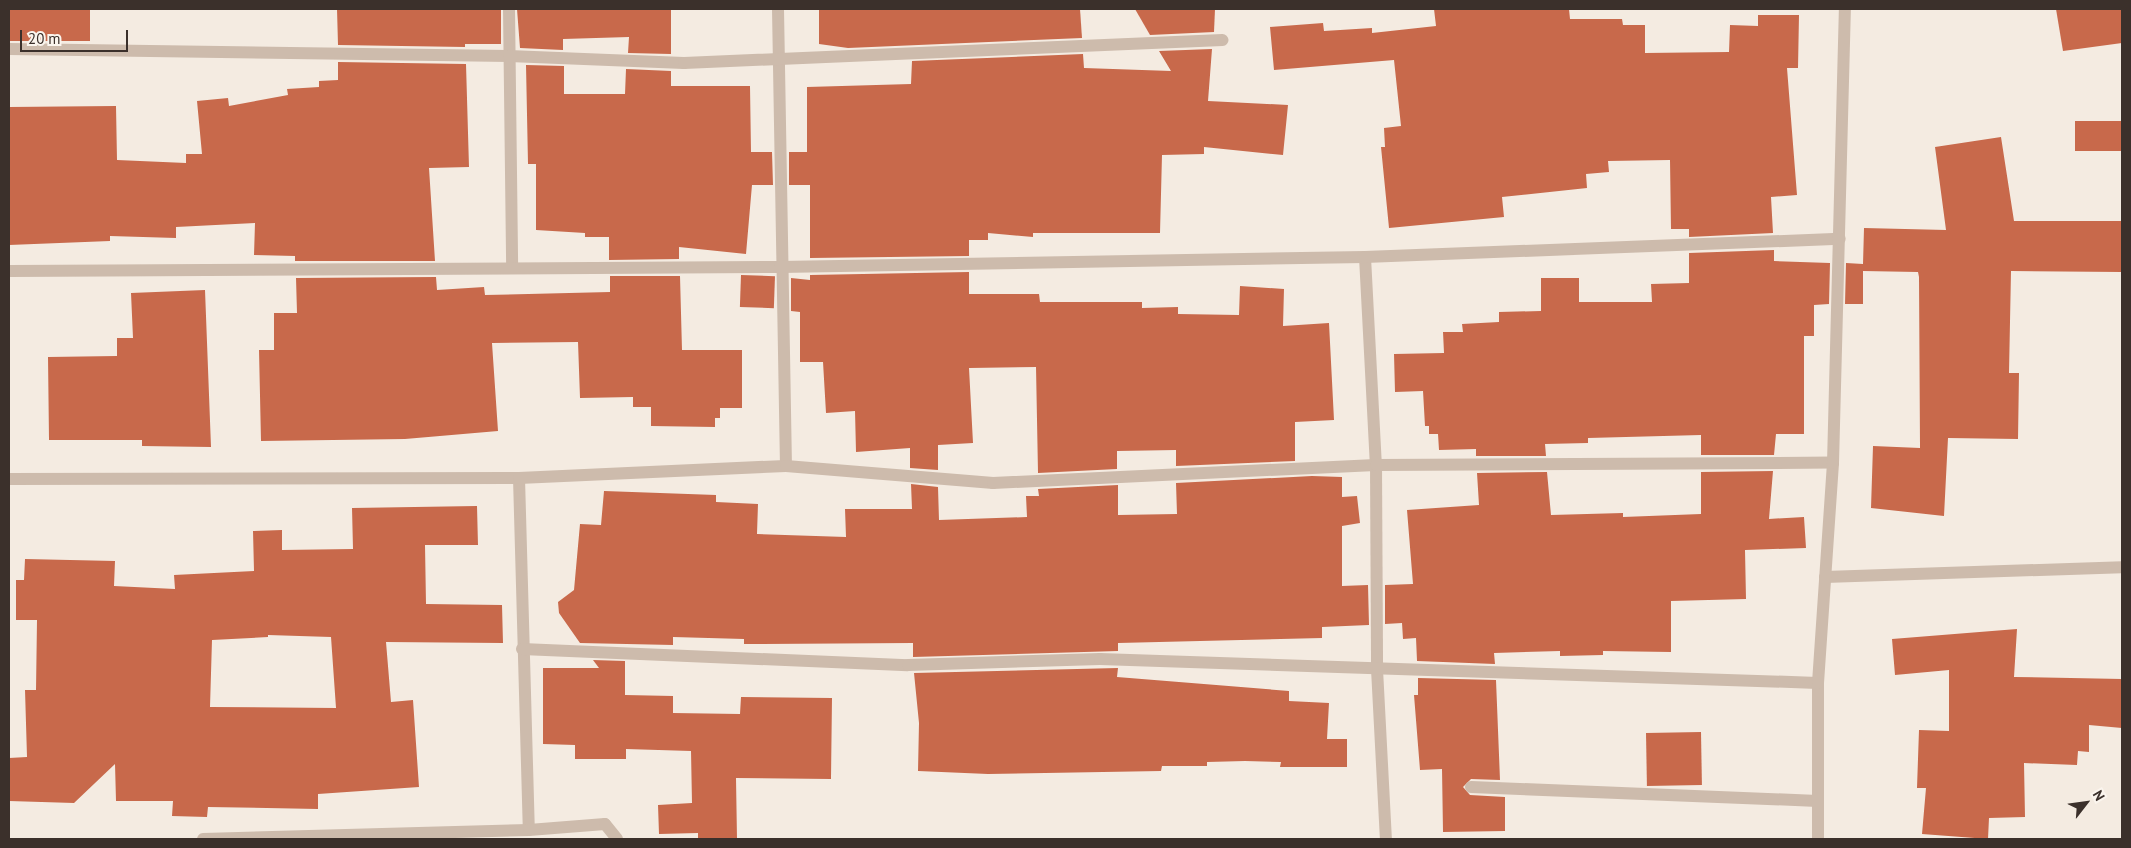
<!DOCTYPE html>
<style>
body{margin:0}
#map{position:relative;width:2131px;height:848px;overflow:hidden;background:#f4ebe1;font-family:"PT Sans",sans-serif}
div>[style]{position:absolute}
.building>*{inset:0;background:#c8694b;transform-origin:0 0}
.lane>*{height:12px;margin:-6px;padding:0 6px;transform-origin:6px;border-radius:6px;background:#cdbbac}
.street>*{height:12px;margin:-6px;padding:0 6px;transform-origin:6px;border-radius:6px;background:#cdbbac}
span{translate:-50% -50%;white-space:nowrap;text-align:center;line-height:1.15;-webkit-text-stroke:4px #fbf5ee;paint-order:stroke}
.frame{position:absolute;inset:0;border:10px solid #3b302b;pointer-events:none}
.north{position:absolute;left:2061px;top:778px;width:50px;height:50px;-webkit-text-stroke:4px #fbf5ee;paint-order:stroke;rotate:60deg;font-size:14px;font-weight:700;line-height:20px;text-align:center;color:#3b302b}
.north::after{content:'';display:block;margin:auto;width:18px;height:22px;background:#3b302b;clip-path:polygon(50% 0,100% 100%,50% 72%,0 100%)}
.scale{position:absolute;left:20px;top:30px;width:108px;height:22px;box-sizing:border-box;border:2px solid #3b302b;border-top:0;padding-left:6px;font-size:15px;line-height:18px;white-space:nowrap;color:#3b302b;-webkit-text-stroke:4px #fbf5ee;paint-order:stroke}
</style>
<div id="map">
<div class="building">
<div style="left:9px;top:9px;width:81px;height:32px"></div>
<div style="clip-path:polygon(337px 9px,501px 9px,501px 44px,465px 44px,465px 47px,338px 45px)"></div>
<div style="clip-path:polygon(517px 9px,671px 9px,671px 54px,628px 53px,629px 37px,563px 39px,563px 50px,520px 48px)"></div>
<div style="clip-path:polygon(819px 9px,1080px 9px,1082px 38px,848px 48px,819px 44px)"></div>
<div style="clip-path:polygon(1135px 9px,1215px 9px,1214px 32px,1150px 35px)"></div>
<div style="clip-path:polygon(1434px 9px,1569px 9px,1570px 19px,1622px 19px,1623px 25px,1645px 25px,1645px 53px,1729px 52px,1730px 25px,1758px 26px,1758px 15px,1799px 15px,1798px 68px,1787px 68px,1797px 195px,1771px 197px,1773px 233px,1689px 237px,1689px 229px,1671px 229px,1670px 160px,1608px 161px,1609px 172px,1586px 174px,1587px 188px,1502px 197px,1504px 217px,1389px 228px,1381px 147px,1385px 147px,1384px 128px,1401px 126px,1394px 60px,1274px 70px,1270px 27px,1323px 23px,1324px 31px,1372px 28px,1372px 33px,1436px 26px)"></div>
<div style="clip-path:polygon(2056px 9px,2122px 9px,2122px 43px,2063px 51px)"></div>
<div style="clip-path:polygon(1212px 49px,1208px 101px,1288px 105px,1283px 155px,1204px 147px,1204px 154px,1162px 155px,1160px 233px,1033px 233px,1033px 237px,988px 233px,988px 240px,969px 240px,969px 256px,810px 258px,810px 185px,789px 185px,789px 152px,807px 152px,807px 87px,911px 84px,912px 61px,1083px 54px,1084px 68px,1171px 71px,1159px 51px)"></div>
<div style="clip-path:polygon(338px 62px,466px 64px,469px 167px,429px 168px,435px 261px,295px 261px,295px 256px,254px 255px,255px 223px,176px 227px,176px 238px,110px 236px,110px 241px,9px 245px,9px 107px,116px 106px,117px 160px,186px 163px,186px 154px,202px 154px,197px 101px,228px 98px,229px 106px,288px 95px,287px 89px,319px 87px,319px 81px,338px 80px)"></div>
<div style="clip-path:polygon(526px 65px,564px 66px,564px 94px,625px 94px,626px 69px,671px 71px,671px 86px,750px 86px,751px 152px,772px 152px,773px 185px,752px 185px,746px 254px,679px 247px,679px 259px,609px 260px,609px 237px,585px 237px,585px 233px,536px 230px,536px 164px,528px 164px)"></div>
<div style="left:2122px;top:121px;width:30px;height:47px;rotate:90deg"></div>
<div style="clip-path:polygon(2001px 137px,2014px 221px,2122px 221px,2122px 272px,2011px 271px,2009px 373px,2019px 373px,2018px 439px,1948px 438px,1944px 516px,1871px 508px,1873px 446px,1920px 448px,1919px 277px,1918px 272px,1863px 271px,1863px 304px,1845px 304px,1846px 263px,1863px 264px,1864px 228px,1946px 230px,1935px 147px)"></div>
<div style="clip-path:polygon(1774px 250px,1774px 261px,1830px 263px,1829px 304px,1814px 305px,1814px 336px,1804px 336px,1804px 434px,1776px 434px,1774px 455px,1701px 455px,1701px 435px,1588px 438px,1588px 443px,1545px 444px,1546px 456px,1476px 456px,1476px 449px,1439px 450px,1438px 434px,1429px 434px,1429px 426px,1425px 426px,1423px 391px,1395px 392px,1394px 354px,1444px 353px,1443px 332px,1463px 332px,1462px 324px,1499px 322px,1499px 312px,1541px 311px,1541px 278px,1579px 278px,1579px 302px,1652px 302px,1651px 284px,1689px 283px,1689px 253px)"></div>
<div style="clip-path:polygon(969px 272px,969px 294px,1039px 294px,1040px 302px,1142px 302px,1142px 308px,1178px 307px,1178px 314px,1239px 315px,1240px 286px,1284px 289px,1283px 326px,1329px 323px,1334px 420px,1295px 422px,1295px 461px,1176px 466px,1176px 450px,1117px 451px,1117px 469px,1038px 473px,1036px 367px,969px 368px,973px 443px,938px 445px,938px 470px,910px 468px,910px 448px,856px 452px,855px 411px,826px 413px,823px 362px,800px 362px,800px 312px,791px 311px,791px 278px,810px 280px,810px 275px)"></div>
<div style="left:741px;top:275px;width:34px;height:32px;rotate:2deg"></div>
<div style="clip-path:polygon(610px 276px,680px 276px,682px 350px,742px 350px,742px 408px,720px 408px,720px 418px,715px 418px,715px 427px,651px 426px,651px 407px,633px 407px,633px 397px,580px 398px,578px 342px,492px 343px,498px 431px,405px 439px,261px 441px,259px 350px,274px 350px,274px 313px,297px 313px,296px 278px,436px 277px,437px 290px,484px 287px,485px 295px,610px 292px)"></div>
<div style="clip-path:polygon(205px 290px,211px 447px,142px 446px,142px 440px,49px 440px,48px 357px,117px 356px,117px 338px,133px 338px,131px 293px)"></div>
<div style="clip-path:polygon(1773px 471px,1769px 519px,1804px 517px,1806px 548px,1745px 550px,1746px 599px,1671px 601px,1671px 652px,1603px 651px,1603px 655px,1560px 656px,1560px 651px,1494px 653px,1495px 664px,1417px 661px,1416px 638px,1403px 639px,1402px 623px,1385px 624px,1385px 585px,1413px 584px,1407px 510px,1479px 505px,1477px 473px,1547px 472px,1551px 515px,1623px 513px,1623px 517px,1701px 514px,1701px 472px)"></div>
<div style="clip-path:polygon(1312px 476px,1342px 477px,1342px 497px,1357px 496px,1360px 523px,1342px 526px,1342px 586px,1368px 585px,1369px 625px,1322px 627px,1322px 638px,1118px 643px,1118px 651px,913px 657px,913px 643px,744px 644px,744px 639px,673px 637px,673px 645px,580px 643px,559px 613px,558px 602px,574px 590px,580px 524px,601px 525px,604px 491px,716px 495px,716px 502px,758px 504px,757px 534px,846px 537px,845px 509px,912px 509px,911px 484px,938px 487px,939px 520px,1027px 517px,1026px 496px,1039px 496px,1038px 489px,1118px 485px,1118px 515px,1177px 514px,1176px 483px)"></div>
<div style="clip-path:polygon(evenodd,477px 506px,478px 545px,425px 545px,426px 604px,502px 605px,503px 643px,386px 642px,391px 702px,413px 700px,419px 787px,318px 794px,318px 809px,208px 807px,207px 817px,172px 816px,173px 801px,116px 801px,115px 764px,74px 803px,9px 801px,9px 758px,27px 757px,25px 690px,36px 690px,37px 620px,16px 620px,16px 580px,24px 580px,25px 559px,115px 561px,114px 586px,175px 589px,174px 575px,254px 571px,253px 531px,282px 530px,282px 550px,353px 549px,352px 508px,477px 506px,268px 635px,331px 637px,336px 708px,210px 707px,212px 640px,268px 637px,268px 635px)"></div>
<div style="clip-path:polygon(2017px 629px,2014px 677px,2122px 679px,2122px 728px,2089px 725px,2089px 752px,2078px 751px,2077px 765px,2024px 763px,2025px 817px,1989px 818px,1988px 839px,1922px 834px,1926px 788px,1917px 788px,1919px 730px,1949px 731px,1949px 670px,1895px 675px,1892px 639px)"></div>
<div style="clip-path:polygon(593px 660px,625px 661px,625px 695px,673px 696px,673px 713px,740px 714px,741px 697px,832px 698px,831px 779px,736px 778px,737px 839px,698px 839px,698px 833px,659px 834px,658px 805px,692px 803px,691px 751px,626px 749px,626px 759px,575px 759px,575px 745px,543px 744px,543px 668px,599px 668px)"></div>
<div style="clip-path:polygon(1118px 668px,1117px 677px,1289px 691px,1289px 701px,1329px 703px,1327px 739px,1347px 739px,1347px 767px,1280px 767px,1281px 762px,1245px 761px,1207px 762px,1207px 766px,1162px 766px,1161px 771px,988px 774px,918px 771px,919px 723px,914px 673px)"></div>
<div style="clip-path:polygon(1418px 678px,1496px 680px,1500px 780px,1471px 779px,1463px 787px,1470px 795px,1505px 797px,1505px 831px,1443px 832px,1442px 769px,1420px 770px,1414px 695px,1418px 695px)"></div>
<div style="left:1701px;top:732px;width:53px;height:55px;rotate:89deg"></div>
</div>
<div class="lane">
<div style="left:1471px;top:787px;width:347px;rotate:2.3deg"></div>
</div>
<div class="street">
<div style="left:509px;top:9px;width:258px;rotate:89.3deg"></div>
<div style="left:778px;top:9px;width:457px;rotate:89deg"></div>
<div style="left:9px;top:49px;width:500px;rotate:0.8deg"></div>
<div style="left:509px;top:56px;width:175px;rotate:2.3deg"></div>
<div style="left:684px;top:63px;width:539px;rotate:-2.44deg"></div>
<div style="left:1365px;top:257px;width:208px;rotate:87deg"></div>
<div style="left:1376px;top:465px;width:204px;rotate:89.7deg"></div>
<div style="left:1377px;top:669px;width:170px;rotate:87deg"></div>
<div style="left:9px;top:271px;width:771px;rotate:-0.3deg"></div>
<div style="left:780px;top:267px;width:585px;rotate:-0.98deg"></div>
<div style="left:1365px;top:257px;width:475px;rotate:-2.2deg"></div>
<div style="left:519px;top:478px;width:352px;rotate:88.4deg"></div>
<div style="left:9px;top:479px;width:510px;rotate:-0.11deg"></div>
<div style="left:519px;top:478px;width:267px;rotate:-2.6deg"></div>
<div style="left:786px;top:466px;width:208px;rotate:4.7deg"></div>
<div style="left:993px;top:483px;width:383px;rotate:-2.7deg"></div>
<div style="left:1376px;top:465px;width:457px;rotate:-0.3deg"></div>
<div style="left:1825px;top:577px;width:297px;rotate:-1.9deg"></div>
<div style="left:522px;top:649px;width:386px;rotate:2.4deg"></div>
<div style="left:908px;top:665px;width:192px;rotate:-1.8deg"></div>
<div style="left:1100px;top:659px;width:718px;rotate:1.91deg"></div>
<div style="left:203px;top:839px;width:326px;rotate:-1.6deg"></div>
<div style="left:529px;top:830px;width:76px;rotate:-4.5deg"></div>
<div style="left:605px;top:824px;width:19px;rotate:51deg"></div>
<div style="left:1818px;top:839px;width:156px;rotate:-90deg"></div>
<div style="left:1818px;top:683px;width:221px;rotate:-86.1deg"></div>
<div style="left:1833px;top:463px;width:454px;rotate:-88.5deg"></div>
</div>
<div class="frame"></div>
<div class="north">N</div>
<div class="scale">20 m</div>
</div>
